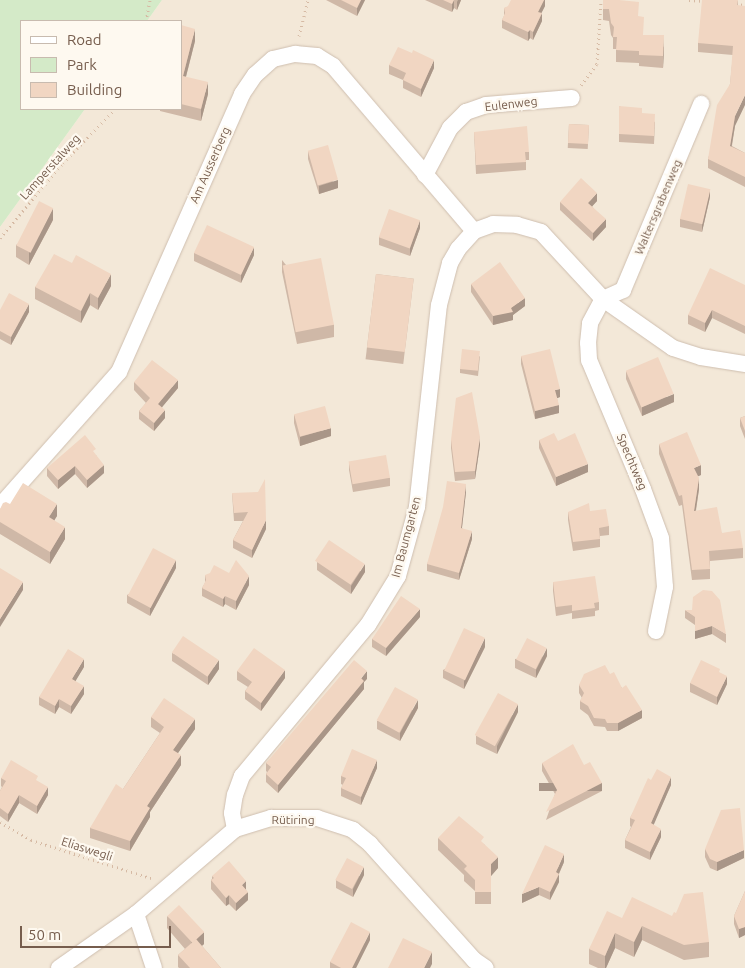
<!DOCTYPE html>
<meta charset="utf-8">
<style>
body{margin:0}
#map{position:relative;width:745px;height:968px;overflow:hidden;background:#fcf5e9;font-family:Ubuntu,sans-serif}
div>[style]{position:absolute}
[style*='--x']{left:calc(var(--x)*1px);top:calc(var(--y)*1px);width:calc(var(--w)*1px);rotate:calc(var(--a)*1deg)}
.residential>*{inset:0;background:#f3e8d8}
.green>*{inset:0;background:#d4eac8}
.path>*{height:3px;margin-top:-1.5px;transform-origin:0;background:repeating-linear-gradient(90deg,#d6baa4 0 1px,transparent 0 5px)}
.roads{filter:drop-shadow(0 0 1px #cebeaf) drop-shadow(0 0 1px #cebeaf)}
.minor>*{height:16px;margin:-8px;padding:0 8px;transform-origin:8px;border-radius:8px;background:#fff}
.wall>*{inset:0;background:#cfb8a7;transform-origin:0 0}
.shaded-wall>*{inset:0;background:#a99688;transform-origin:0 0}
.building>*{inset:0;background:#f1d6c2;transform-origin:0 0}
span{translate:-50% -50%;white-space:nowrap;text-align:center;line-height:1.15;-webkit-text-stroke:4.5px #fef9f0;paint-order:stroke}
.street-label{font-size:12px;color:#765d4d}
.legend{position:absolute;left:20px;top:20px;width:162px;height:90px;box-sizing:border-box;background:#fef9f0;border:1px solid #c8bbaf;margin:0;padding:6px 9px;list-style:none;font-size:15px;color:#765d4d}
.legend li{display:flex;align-items:center;gap:10px;height:25px}
.legend b{width:25px;border:1px solid #c8bbaf}
.scale{position:absolute;left:20px;top:926px;width:151px;height:22px;box-sizing:border-box;border:2px solid #765d4d;border-top:0;padding-left:6px;font-size:15px;line-height:18px;white-space:nowrap;color:#765d4d;-webkit-text-stroke:4px #fef9f0;paint-order:stroke}
</style>
<div id="map">
<div class="residential">
<div style="clip-path:polygon(162px 0,745px 0,745px 968px,0 968px,0 227px,85px 109px,181px 109px,181px 21px,147px 21px)"></div>
</div>
<div class="green">
<div style="clip-path:polygon(0 0,162px 0,147px 21px,21px 21px,21px 109px,85px 109px,0 227px)"></div>
</div>
<div class="path">
<div style="--x:689;--y:0;--w:16;--a:4"></div>
<div style="--x:736;--y:4;--w:9;--a:6"></div>
<div style="--x:146;--y:21;--w:21;--a:-79"></div>
<div style="--x:299;--y:36;--w:37;--a:-76"></div>
<div style="--x:581;--y:85;--w:26;--a:-53"></div>
<div style="--x:597;--y:64;--w:64;--a:-86.4"></div>
<div style="--x:0;--y:238;--w:98;--a:-50"></div>
<div style="--x:63;--y:163;--w:75;--a:-46.1"></div>
<div style="--x:0;--y:822;--w:36;--a:30"></div>
<div style="--x:31;--y:840;--w:126;--a:17.6"></div>
</div>
<div class="roads">
<div class="minor">
<div style="--x:425;--y:175;--w:53;--a:-62"></div>
<div style="--x:450;--y:128;--w:23;--a:-45"></div>
<div style="--x:466;--y:112;--w:21;--a:-19"></div>
<div style="--x:486;--y:105;--w:86;--a:-4.7"></div>
<div style="--x:474;--y:231;--w:20;--a:-20"></div>
<div style="--x:493;--y:224;--w:24;--a:2"></div>
<div style="--x:517;--y:225;--w:25;--a:16"></div>
<div style="--x:541;--y:232;--w:91;--a:47.2"></div>
<div style="--x:603;--y:299;--w:85;--a:35"></div>
<div style="--x:673;--y:348;--w:29;--a:18"></div>
<div style="--x:701;--y:357;--w:45;--a:9"></div>
<div style="--x:0;--y:506;--w:179;--a:-48.4"></div>
<div style="--x:119;--y:372;--w:304;--a:-66.1"></div>
<div style="--x:242;--y:94;--w:23;--a:-56"></div>
<div style="--x:255;--y:75;--w:24;--a:-42"></div>
<div style="--x:273;--y:59;--w:23;--a:-13"></div>
<div style="--x:295;--y:54;--w:22;--a:5"></div>
<div style="--x:317;--y:56;--w:19;--a:32"></div>
<div style="--x:333;--y:66;--w:217;--a:49.5"></div>
<div style="--x:656;--y:631;--w:45;--a:-78.4"></div>
<div style="--x:665;--y:587;--w:49;--a:-94.7"></div>
<div style="--x:661;--y:538;--w:52;--a:-110.2"></div>
<div style="--x:643;--y:489;--w:140;--a:-112.7"></div>
<div style="--x:589;--y:360;--w:17;--a:-93"></div>
<div style="--x:588;--y:343;--w:20;--a:-84"></div>
<div style="--x:590;--y:323;--w:27;--a:-62"></div>
<div style="--x:603;--y:299;--w:22;--a:-24"></div>
<div style="--x:623;--y:290;--w:202;--a:-67.2"></div>
<div style="--x:235;--y:829;--w:16;--a:-101"></div>
<div style="--x:232;--y:813;--w:18;--a:-81"></div>
<div style="--x:235;--y:795;--w:20;--a:-70"></div>
<div style="--x:242;--y:776;--w:197;--a:-50.2"></div>
<div style="--x:368;--y:625;--w:57;--a:-58.5"></div>
<div style="--x:398;--y:576;--w:72;--a:-74.6"></div>
<div style="--x:417;--y:507;--w:203;--a:-83.8"></div>
<div style="--x:439;--y:305;--w:43;--a:-75.3"></div>
<div style="--x:450;--y:263;--w:16;--a:-60"></div>
<div style="--x:458;--y:249;--w:24;--a:-48"></div>
<div style="--x:136;--y:914;--w:57;--a:71.6"></div>
<div style="--x:59;--y:968;--w:94;--a:-35"></div>
<div style="--x:136;--y:914;--w:130;--a:-40.6"></div>
<div style="--x:235;--y:829;--w:38;--a:-17"></div>
<div style="--x:271;--y:818;--w:46;--a:0"></div>
<div style="--x:317;--y:818;--w:38;--a:18"></div>
<div style="--x:353;--y:830;--w:22;--a:39"></div>
<div style="--x:370;--y:844;--w:156;--a:48.1"></div>
<div style="--x:474;--y:960;--w:14;--a:34"></div>
</div>
</div>
<div class="wall">
<div style="clip-path:polygon(326px 0,365px 0,357px 16px)"></div>
<div style="clip-path:polygon(425px 0,461px 0,457px 10px,454px 8px,452px 12px)"></div>
<div style="clip-path:polygon(545px 0,545px 6px,541px 13px,542px 21px,533px 40px,530px 38px,528px 41px,502px 28px,502px 20px,504px 16px,504px 8px)"></div>
<div style="clip-path:polygon(603px 0,638px 16px,643px 35px,664px 47px,663px 68px,639px 66px,639px 63px,616px 62px,616px 49px,613px 49px,613px 38px,611px 35px,609px 21px,603px 20px)"></div>
<div style="clip-path:polygon(738px 0,735px 126px,732px 146px,745px 153px,745px 187px,708px 168px,708px 159px,730px 84px,733px 55px,698px 52px,698px 43px)"></div>
<div style="clip-path:polygon(181px 25px,195px 41px,186px 77px,208px 94px,201px 121px,160px 111px,160px 109px,181px 109px)"></div>
<div style="clip-path:polygon(389px 65px,434px 68px,421px 97px,403px 88px,403px 80px,389px 74px)"></div>
<div style="clip-path:polygon(619px 106px,655px 122px,654px 144px,619px 142px)"></div>
<div style="left:569px;top:124px;width:20px;height:24px;rotate:3deg"></div>
<div style="clip-path:polygon(474px 132px,529px 152px,529px 160px,526px 160px,526px 170px,476px 174px)"></div>
<div style="clip-path:polygon(308px 151px,338px 188px,319px 194px,308px 159px)"></div>
<div style="clip-path:polygon(710px 197px,702px 232px,680px 227px,680px 219px)"></div>
<div style="clip-path:polygon(597px 201px,592px 206px,606px 227px,593px 241px,560px 210px,560px 202px)"></div>
<div style="clip-path:polygon(53px 220px,29px 265px,16px 257px,16px 245px)"></div>
<div style="clip-path:polygon(420px 228px,410px 256px,379px 245px,379px 237px)"></div>
<div style="clip-path:polygon(194px 253px,254px 255px,241px 283px,194px 261px)"></div>
<div style="clip-path:polygon(282px 260px,334px 325px,334px 337px,297px 344px,282px 272px)"></div>
<div style="clip-path:polygon(72px 263px,111px 286px,98px 310px,90px 305px,81px 323px,35px 299px,35px 287px)"></div>
<div style="left:376px;top:274px;width:38px;height:86px;rotate:7deg"></div>
<div style="clip-path:polygon(471px 284px,525px 306px,513px 315px,513px 320px,493px 325px,471px 292px)"></div>
<div style="clip-path:polygon(745px 285px,745px 334px,712px 318px,705px 332px,688px 324px,688px 315px)"></div>
<div style="clip-path:polygon(0 310px,29px 312px,11px 345px,0 339px)"></div>
<div style="clip-path:polygon(480px 356px,478px 376px,460px 373px,460px 369px)"></div>
<div style="clip-path:polygon(521px 356px,560px 397px,557px 398px,559px 413px,535px 419px,521px 364px)"></div>
<div style="clip-path:polygon(626px 371px,674px 402px,642px 416px,626px 379px)"></div>
<div style="clip-path:polygon(134px 382px,178px 388px,162px 407px,165px 418px,154px 431px,139px 419px,139px 411px,146px 403px,134px 390px)"></div>
<div style="clip-path:polygon(294px 415px,331px 436px,300px 446px,294px 423px)"></div>
<div style="clip-path:polygon(745px 416px,745px 439px,740px 426px,740px 418px)"></div>
<div style="clip-path:polygon(451px 440px,480px 445px,475px 479px,455px 481px,451px 448px)"></div>
<div style="clip-path:polygon(539px 440px,558px 441px,588px 472px,556px 486px,539px 448px)"></div>
<div style="clip-path:polygon(659px 444px,701px 475px,698px 476px,699px 489px,696px 511px,722px 533px,743px 548px,743px 558px,710px 561px,710px 579px,692px 580px,682px 505px,679px 506px,659px 454px)"></div>
<div style="clip-path:polygon(96px 455px,104px 473px,87px 488px,75px 474px,58px 489px,47px 476px,47px 468px)"></div>
<div style="clip-path:polygon(349px 462px,390px 478px,390px 486px,353px 492px,349px 470px)"></div>
<div style="clip-path:polygon(466px 492px,462px 528px,472px 539px,459px 580px,427px 571px,427px 564px)"></div>
<div style="clip-path:polygon(232px 493px,266px 529px,252px 558px,233px 548px,233px 540px,243px 521px,234px 521px)"></div>
<div style="clip-path:polygon(10px 504px,57px 516px,54px 520px,65px 539px,50px 564px,0 534px,0 509px)"></div>
<div style="clip-path:polygon(590px 511px,609px 526px,609px 535px,600px 536px,600px 547px,573px 551px,568px 520px,568px 512px)"></div>
<div style="clip-path:polygon(317px 562px,365px 572px,351px 594px,317px 570px)"></div>
<div style="clip-path:polygon(176px 568px,150px 616px,127px 603px,127px 595px)"></div>
<div style="clip-path:polygon(205px 575px,249px 585px,236px 610px,225px 604px,223px 607px,202px 596px,202px 588px,205px 583px)"></div>
<div style="clip-path:polygon(553px 582px,599px 602px,599px 610px,595px 611px,595px 616px,572px 619px,572px 613px,556px 616px,553px 591px)"></div>
<div style="clip-path:polygon(685px 610px,726px 634px,726px 643px,712px 634px,695px 639px,695px 625px,685px 618px)"></div>
<div style="clip-path:polygon(420px 617px,386px 656px,372px 647px,372px 639px)"></div>
<div style="clip-path:polygon(485px 647px,464px 689px,443px 678px,443px 670px)"></div>
<div style="clip-path:polygon(172px 653px,219px 669px,208px 685px,172px 661px)"></div>
<div style="clip-path:polygon(547px 656px,536px 678px,515px 668px,515px 659px)"></div>
<div style="clip-path:polygon(84px 667px,75px 681px,84px 694px,71px 714px,59px 707px,55px 714px,39px 705px,39px 697px)"></div>
<div style="clip-path:polygon(237px 671px,285px 678px,261px 711px,245px 699px,245px 691px,248px 687px,237px 680px)"></div>
<div style="clip-path:polygon(610px 674px,622px 688px,642px 718px,618px 731px,607px 731px,605px 727px,594px 726px,588px 715px,580px 709px,580px 701px,582px 698px,579px 693px,579px 685px)"></div>
<div style="clip-path:polygon(367px 679px,364px 682px,364px 689px,278px 793px,266px 782px,266px 774px,267px 772px,266px 771px,266px 763px)"></div>
<div style="clip-path:polygon(690px 683px,727px 684px,717px 705px,690px 692px)"></div>
<div style="clip-path:polygon(418px 708px,400px 741px,377px 729px,377px 721px)"></div>
<div style="clip-path:polygon(518px 712px,497px 754px,476px 744px,476px 736px)"></div>
<div style="clip-path:polygon(151px 717px,195px 729px,178px 753px,181px 765px,150px 812px,150px 817px,130px 851px,90px 838px,90px 828px,123px 789px,160px 733px,151px 727px)"></div>
<div style="clip-path:polygon(542px 763px,584px 765px,602px 791px,546px 820px,555px 794px,542px 771px)"></div>
<div style="clip-path:polygon(377px 768px,361px 805px,341px 796px,341px 788px,343px 785px,341px 784px,341px 776px)"></div>
<div style="clip-path:polygon(1px 778px,38px 782px,48px 795px,37px 814px,19px 803px,8px 822px,0 816px,0 791px,2px 787px,1px 786px)"></div>
<div style="clip-path:polygon(651px 780px,671px 785px,653px 825px,661px 837px,650px 860px,625px 848px,625px 840px,631px 827px,630px 826px,630px 818px)"></div>
<div style="clip-path:polygon(438px 838px,484px 844px,498px 868px,491px 876px,491px 904px,475px 904px,475px 891px,464px 881px,464px 875px,438px 850px)"></div>
<div style="clip-path:polygon(705px 849px,744px 858px,717px 871px,710px 868px,705px 857px)"></div>
<div style="clip-path:polygon(564px 862px,559px 874px,559px 882px,550px 900px,539px 895px,522px 903px)"></div>
<div style="clip-path:polygon(364px 875px,353px 897px,336px 888px,336px 880px)"></div>
<div style="clip-path:polygon(212px 876px,246px 889px,248px 900px,236px 911px,229px 904px,226px 906px,211px 889px,211px 880px,212px 879px)"></div>
<div style="clip-path:polygon(745px 891px,745px 935px,739px 938px,734px 924px,734px 916px)"></div>
<div style="clip-path:polygon(167px 916px,204px 944px,202px 946px,221px 968px,179px 968px,178px 967px,178px 955px,185px 949px,167px 928px)"></div>
<div style="clip-path:polygon(622px 918px,709px 942px,709px 957px,684px 960px,642px 940px,634px 957px,615px 948px,606px 968px,598px 968px,589px 964px,589px 949px)"></div>
<div style="clip-path:polygon(370px 940px,356px 968px,330px 968px,330px 962px)"></div>
</div>
<div class="shaded-wall">
<div style="clip-path:polygon(361px 0,365px 0,357px 16px,357px 8px)"></div>
<div style="clip-path:polygon(454px 0,454px 8px,452px 12px,452px 4px)"></div>
<div style="clip-path:polygon(458px 0,461px 0,457px 10px,457px 2px)"></div>
<div style="clip-path:polygon(544px 0,545px 0,545px 6px,538px 20px,538px 12px)"></div>
<div style="clip-path:polygon(542px 13px,542px 21px,533px 40px,533px 32px)"></div>
<div style="clip-path:polygon(195px 29px,195px 41px,183px 88px,183px 76px)"></div>
<div style="clip-path:polygon(530px 30px,530px 38px,528px 41px,528px 32px)"></div>
<div style="clip-path:polygon(664px 35px,664px 47px,663px 68px,663px 56px)"></div>
<div style="clip-path:polygon(434px 60px,434px 68px,421px 97px,421px 89px)"></div>
<div style="clip-path:polygon(208px 82px,208px 94px,201px 121px,201px 109px)"></div>
<div style="clip-path:polygon(745px 95px,745px 105px,735px 126px,730px 155px,730px 146px,735px 116px)"></div>
<div style="clip-path:polygon(338px 180px,338px 188px,319px 194px,319px 186px)"></div>
<div style="clip-path:polygon(710px 189px,710px 197px,702px 232px,702px 224px)"></div>
<div style="clip-path:polygon(597px 193px,597px 201px,588px 211px,588px 203px)"></div>
<div style="clip-path:polygon(53px 208px,53px 220px,29px 265px,29px 253px)"></div>
<div style="clip-path:polygon(606px 219px,606px 227px,593px 241px,593px 233px)"></div>
<div style="clip-path:polygon(420px 220px,420px 228px,410px 256px,410px 248px)"></div>
<div style="clip-path:polygon(254px 247px,254px 255px,241px 283px,241px 274px)"></div>
<div style="clip-path:polygon(111px 274px,111px 286px,98px 310px,98px 298px)"></div>
<div style="clip-path:polygon(90px 293px,90px 305px,81px 323px,81px 311px)"></div>
<div style="clip-path:polygon(525px 298px,525px 306px,513px 315px,513px 320px,493px 325px,493px 316px,511px 308px)"></div>
<div style="clip-path:polygon(29px 304px,29px 312px,11px 345px,11px 337px)"></div>
<div style="clip-path:polygon(712px 310px,712px 318px,705px 332px,705px 323px)"></div>
<div style="clip-path:polygon(178px 380px,178px 388px,158px 412px,158px 404px)"></div>
<div style="clip-path:polygon(560px 389px,560px 397px,555px 399px,555px 390px)"></div>
<div style="clip-path:polygon(674px 394px,674px 402px,642px 416px,642px 407px)"></div>
<div style="clip-path:polygon(559px 405px,559px 413px,535px 419px,535px 411px)"></div>
<div style="clip-path:polygon(165px 410px,165px 418px,154px 431px,154px 423px)"></div>
<div style="clip-path:polygon(331px 428px,331px 436px,300px 446px,300px 437px)"></div>
<div style="clip-path:polygon(480px 437px,480px 445px,475px 479px,475px 471px)"></div>
<div style="clip-path:polygon(588px 464px,588px 472px,556px 486px,556px 477px)"></div>
<div style="clip-path:polygon(104px 465px,104px 473px,87px 488px,87px 480px)"></div>
<div style="clip-path:polygon(701px 465px,701px 475px,694px 478px,694px 468px)"></div>
<div style="clip-path:polygon(75px 466px,75px 474px,58px 489px,58px 480px)"></div>
<div style="clip-path:polygon(699px 478px,699px 489px,694px 521px,694px 511px)"></div>
<div style="clip-path:polygon(466px 484px,466px 492px,461px 536px,461px 528px)"></div>
<div style="clip-path:polygon(57px 504px,57px 516px,49px 529px,49px 517px)"></div>
<div style="clip-path:polygon(266px 520px,266px 529px,252px 558px,252px 550px)"></div>
<div style="clip-path:polygon(65px 527px,65px 539px,50px 564px,50px 552px)"></div>
<div style="clip-path:polygon(472px 531px,472px 539px,459px 580px,459px 573px)"></div>
<div style="clip-path:polygon(176px 560px,176px 568px,150px 616px,150px 608px)"></div>
<div style="clip-path:polygon(365px 564px,365px 572px,351px 594px,351px 586px)"></div>
<div style="clip-path:polygon(249px 576px,249px 585px,236px 610px,236px 601px)"></div>
<div style="clip-path:polygon(23px 582px,23px 590px,0 627px,0 619px)"></div>
<div style="clip-path:polygon(225px 596px,225px 604px,223px 607px,223px 599px)"></div>
<div style="clip-path:polygon(420px 609px,420px 617px,386px 656px,386px 648px)"></div>
<div style="clip-path:polygon(712px 626px,712px 634px,695px 639px,695px 631px)"></div>
<div style="clip-path:polygon(485px 638px,485px 647px,464px 689px,464px 681px)"></div>
<div style="clip-path:polygon(547px 648px,547px 656px,536px 678px,536px 670px)"></div>
<div style="clip-path:polygon(84px 659px,84px 667px,72px 687px,72px 679px)"></div>
<div style="clip-path:polygon(219px 660px,219px 669px,208px 685px,208px 676px)"></div>
<div style="clip-path:polygon(285px 670px,285px 678px,261px 711px,261px 703px)"></div>
<div style="clip-path:polygon(367px 671px,367px 679px,364px 682px,364px 689px,278px 793px,278px 785px)"></div>
<div style="clip-path:polygon(727px 676px,727px 684px,717px 705px,717px 697px)"></div>
<div style="clip-path:polygon(84px 686px,84px 694px,71px 714px,71px 706px)"></div>
<div style="clip-path:polygon(59px 699px,59px 707px,55px 714px,55px 706px)"></div>
<div style="clip-path:polygon(418px 700px,418px 708px,400px 741px,400px 733px)"></div>
<div style="clip-path:polygon(518px 704px,518px 712px,497px 754px,497px 746px)"></div>
<div style="clip-path:polygon(642px 710px,642px 718px,618px 731px,618px 723px)"></div>
<div style="clip-path:polygon(195px 719px,195px 729px,173px 760px,173px 750px)"></div>
<div style="clip-path:polygon(181px 755px,181px 765px,150px 812px,150px 817px,130px 851px,130px 841px,147px 806px)"></div>
<div style="clip-path:polygon(377px 760px,377px 768px,361px 805px,361px 797px)"></div>
<div style="clip-path:polygon(671px 777px,671px 785px,651px 831px,651px 823px)"></div>
<div style="left:602px;top:783px;width:8px;height:63px;rotate:90deg"></div>
<div style="clip-path:polygon(48px 787px,48px 795px,37px 814px,37px 806px)"></div>
<div style="clip-path:polygon(19px 795px,19px 803px,8px 822px,8px 814px)"></div>
<div style="clip-path:polygon(661px 829px,661px 837px,650px 860px,650px 852px)"></div>
<div style="clip-path:polygon(744px 850px,744px 858px,717px 871px,717px 862px)"></div>
<div style="clip-path:polygon(564px 854px,564px 862px,556px 880px,556px 872px)"></div>
<div style="clip-path:polygon(498px 857px,498px 868px,491px 876px,491px 864px)"></div>
<div style="clip-path:polygon(364px 867px,364px 875px,353px 897px,353px 889px)"></div>
<div style="clip-path:polygon(559px 874px,559px 882px,550px 900px,550px 892px)"></div>
<div style="clip-path:polygon(246px 881px,246px 889px,242px 893px,242px 885px)"></div>
<div style="clip-path:polygon(539px 887px,539px 895px,522px 903px,522px 894px)"></div>
<div style="clip-path:polygon(248px 892px,248px 900px,236px 911px,236px 903px)"></div>
<div style="clip-path:polygon(229px 895px,229px 904px,226px 906px,226px 898px)"></div>
<div style="clip-path:polygon(642px 926px,642px 940px,634px 957px,634px 942px)"></div>
<div style="clip-path:polygon(745px 927px,745px 935px,739px 938px,739px 929px)"></div>
<div style="clip-path:polygon(204px 932px,204px 944px,191px 955px,191px 943px)"></div>
<div style="clip-path:polygon(370px 932px,370px 940px,356px 968px,352px 968px)"></div>
<div style="clip-path:polygon(615px 933px,615px 948px,606px 968px,605px 968px,605px 956px)"></div>
<div style="clip-path:polygon(432px 952px,432px 964px,430px 968px,424px 968px)"></div>
</div>
<div class="building">
<div style="clip-path:polygon(341px 0,361px 0,357px 8px)"></div>
<div style="clip-path:polygon(443px 0,454px 0,452px 4px)"></div>
<div style="clip-path:polygon(511px 0,544px 0,538px 12px,542px 13px,533px 32px,530px 30px,528px 32px,502px 20px,505px 13px,504px 8px,508px 6px)"></div>
<div style="clip-path:polygon(603px 0,619px 0,639px 2px,638px 16px,644px 17px,643px 35px,664px 35px,663px 56px,639px 55px,639px 51px,616px 50px,617px 37px,613px 37px,614px 27px,611px 23px,609px 9px,603px 9px)"></div>
<div style="clip-path:polygon(702px 0,738px 0,737px 5px,745px 6px,745px 95px,735px 116px,730px 146px,745px 153px,745px 177px,708px 159px,717px 105px,730px 84px,733px 46px,698px 43px)"></div>
<div style="clip-path:polygon(181px 25px,195px 29px,183px 76px,208px 82px,201px 109px,181px 104px)"></div>
<div style="clip-path:polygon(398px 47px,412px 53px,413px 50px,434px 60px,421px 89px,403px 80px,406px 73px,389px 65px)"></div>
<div style="clip-path:polygon(619px 106px,642px 108px,642px 113px,655px 114px,654px 136px,619px 134px)"></div>
<div style="left:569px;top:124px;width:20px;height:19px;rotate:3deg"></div>
<div style="clip-path:polygon(527px 126px,529px 152px,525px 152px,526px 162px,476px 165px,474px 132px)"></div>
<div style="left:328px;top:145px;width:36px;height:21px;rotate:74deg"></div>
<div style="clip-path:polygon(581px 178px,597px 193px,588px 203px,606px 219px,593px 233px,560px 202px)"></div>
<div style="left:688px;top:184px;width:23px;height:36px;rotate:13deg"></div>
<div style="left:39px;top:201px;width:16px;height:50px;rotate:27deg"></div>
<div style="left:389px;top:209px;width:33px;height:30px;rotate:20deg"></div>
<div style="left:207px;top:225px;width:52px;height:31px;rotate:25deg"></div>
<div style="clip-path:polygon(54px 254px,72px 263px,76px 255px,111px 274px,98px 298px,90px 293px,81px 311px,35px 287px)"></div>
<div style="left:321px;top:258px;width:68px;height:39px;rotate:79deg"></div>
<div style="clip-path:polygon(500px 262px,525px 298px,511px 308px,513px 312px,493px 316px,471px 284px)"></div>
<div style="clip-path:polygon(710px 268px,745px 285px,745px 326px,712px 310px,705px 323px,688px 315px)"></div>
<div style="left:376px;top:274px;width:38px;height:74px;rotate:7deg"></div>
<div style="clip-path:polygon(9px 293px,29px 304px,11px 337px,0 331px,0 310px)"></div>
<div style="left:462px;top:349px;width:18px;height:20px;rotate:6deg"></div>
<div style="clip-path:polygon(550px 349px,560px 389px,555px 390px,559px 405px,535px 411px,521px 356px)"></div>
<div style="left:658px;top:357px;width:40px;height:35px;rotate:67deg"></div>
<div style="clip-path:polygon(152px 360px,178px 380px,158px 404px,165px 410px,154px 423px,139px 411px,150px 398px,134px 382px)"></div>
<div style="clip-path:polygon(472px 392px,480px 437px,475px 471px,455px 472px,451px 440px,456px 398px)"></div>
<div style="left:325px;top:406px;width:23px;height:32px;rotate:75deg"></div>
<div style="clip-path:polygon(745px 416px,745px 431px,740px 418px)"></div>
<div style="clip-path:polygon(687px 432px,701px 465px,694px 468px,699px 478px,694px 511px,717px 507px,722px 533px,740px 530px,743px 548px,709px 551px,710px 569px,692px 570px,682px 495px,679px 496px,659px 444px)"></div>
<div style="clip-path:polygon(554px 433px,558px 441px,575px 433px,588px 464px,556px 477px,539px 440px)"></div>
<div style="clip-path:polygon(85px 435px,96px 449px,93px 451px,104px 465px,87px 480px,75px 466px,58px 480px,47px 468px)"></div>
<div style="left:386px;top:455px;width:23px;height:38px;rotate:80deg"></div>
<div style="clip-path:polygon(265px 479px,266px 520px,252px 550px,233px 540px,248px 512px,234px 513px,232px 493px,258px 492px)"></div>
<div style="clip-path:polygon(447px 481px,466px 484px,461px 528px,472px 531px,459px 573px,427px 564px,443px 507px)"></div>
<div style="clip-path:polygon(23px 483px,57px 504px,49px 517px,65px 527px,50px 552px,0 522px,0 509px,3px 503px,6px 502px,10px 504px)"></div>
<div style="clip-path:polygon(589px 503px,590px 511px,606px 509px,609px 526px,599px 528px,600px 539px,573px 542px,568px 512px)"></div>
<div style="left:329px;top:540px;width:43px;height:25px;rotate:34deg"></div>
<div style="left:153px;top:548px;width:26px;height:54px;rotate:28deg"></div>
<div style="clip-path:polygon(236px 560px,249px 576px,236px 601px,225px 596px,223px 599px,202px 588px,206px 580px,205px 575px,210px 573px,214px 565px,229px 573px)"></div>
<div style="clip-path:polygon(0 568px,23px 582px,0 619px)"></div>
<div style="clip-path:polygon(595px 576px,599px 602px,594px 603px,595px 608px,572px 611px,572px 605px,556px 607px,553px 582px)"></div>
<div style="clip-path:polygon(703px 590px,712px 591px,720px 600px,726px 634px,712px 626px,695px 631px,695px 617px,685px 610px,692px 610px,693px 597px)"></div>
<div style="clip-path:polygon(401px 596px,420px 609px,386px 648px,372px 639px)"></div>
<div style="left:464px;top:628px;width:23px;height:47px;rotate:25deg"></div>
<div style="left:183px;top:636px;width:43px;height:20px;rotate:34deg"></div>
<div style="left:527px;top:638px;width:22px;height:24px;rotate:27deg"></div>
<div style="clip-path:polygon(254px 648px,285px 670px,261px 703px,245px 691px,252px 682px,237px 671px)"></div>
<div style="clip-path:polygon(68px 649px,84px 659px,72px 679px,84px 686px,71px 706px,59px 699px,55px 706px,39px 697px)"></div>
<div style="clip-path:polygon(354px 660px,367px 671px,361px 678px,364px 681px,278px 785px,266px 774px,271px 767px,266px 763px)"></div>
<div style="clip-path:polygon(701px 660px,720px 669px,719px 672px,727px 676px,717px 697px,690px 683px)"></div>
<div style="clip-path:polygon(605px 665px,610px 674px,614px 672px,622px 688px,626px 685px,642px 710px,618px 723px,607px 723px,605px 719px,594px 718px,588px 706px,580px 701px,584px 693px,579px 685px,584px 674px)"></div>
<div style="left:395px;top:687px;width:26px;height:38px;rotate:29deg"></div>
<div style="left:498px;top:693px;width:23px;height:48px;rotate:29deg"></div>
<div style="clip-path:polygon(164px 698px,195px 719px,173px 750px,181px 755px,147px 806px,150px 808px,130px 841px,90px 828px,116px 784px,123px 789px,164px 727px,151px 717px)"></div>
<div style="clip-path:polygon(573px 744px,584px 765px,590px 762px,602px 783px,546px 812px,557px 790px,542px 763px)"></div>
<div style="clip-path:polygon(352px 749px,377px 760px,361px 797px,341px 788px,346px 778px,341px 776px)"></div>
<div style="clip-path:polygon(11px 760px,38px 776px,36px 780px,48px 787px,37px 806px,19px 795px,8px 814px,0 808px,0 791px,6px 781px,1px 778px)"></div>
<div style="clip-path:polygon(657px 769px,671px 777px,651px 823px,661px 829px,650px 852px,625px 840px,635px 820px,630px 818px,648px 778px,651px 780px)"></div>
<div style="clip-path:polygon(740px 808px,744px 850px,717px 862px,710px 859px,705px 849px,721px 810px)"></div>
<div style="clip-path:polygon(459px 816px,484px 837px,481px 841px,498px 857px,491px 864px,491px 892px,475px 892px,475px 880px,464px 869px,467px 866px,438px 838px)"></div>
<div style="clip-path:polygon(545px 845px,564px 854px,556px 872px,559px 874px,550px 892px,539px 887px,522px 894px)"></div>
<div style="left:347px;top:858px;width:19px;height:25px;rotate:28deg"></div>
<div style="clip-path:polygon(229px 861px,246px 881px,242px 885px,248px 892px,236px 903px,229px 895px,226px 898px,211px 880px,214px 878px,212px 876px)"></div>
<div style="clip-path:polygon(745px 891px,745px 927px,739px 929px,734px 916px)"></div>
<div style="clip-path:polygon(703px 892px,709px 942px,684px 945px,642px 926px,634px 942px,615px 933px,605px 956px,589px 949px,607px 911px,622px 918px,632px 897px,672px 916px,674px 912px,676px 913px,684px 894px)"></div>
<div style="left:179px;top:905px;width:37px;height:16px;rotate:47deg"></div>
<div style="clip-path:polygon(351px 922px,370px 932px,352px 968px,341px 968px,330px 962px)"></div>
<div style="clip-path:polygon(403px 938px,432px 952px,424px 968px,388px 968px)"></div>
<div style="clip-path:polygon(196px 939px,221px 968px,190px 968px,178px 955px)"></div>
</div>
<div class="street-label">
<span style="left:511px;top:104px;rotate:-7deg">Eulenweg</span>
<span style="left:210px;top:165px;rotate:-66deg">Am Ausserberg</span>
<span style="left:50px;top:167px;rotate:-48deg">Lamperstalweg</span>
<span style="left:658px;top:207px;rotate:-67deg">Waltersgrabenweg</span>
<span style="left:632px;top:462px;rotate:67deg">Spechtweg</span>
<span style="left:406px;top:537px;rotate:-75deg">Im Baumgarten</span>
<span style="left:293px;top:820px">Rütiring</span>
<span style="left:87px;top:849px;rotate:18deg">Eliaswegli</span>
</div>
<ul class="legend">
<li><b style="height:6px;background:#fff"></b>Road</li>
<li><b style="height:14px;background:#d4eac8"></b>Park</li>
<li><b style="height:14px;background:#f1d6c2"></b>Building</li>
</ul>
<div class="scale">50 m</div>
</div>
